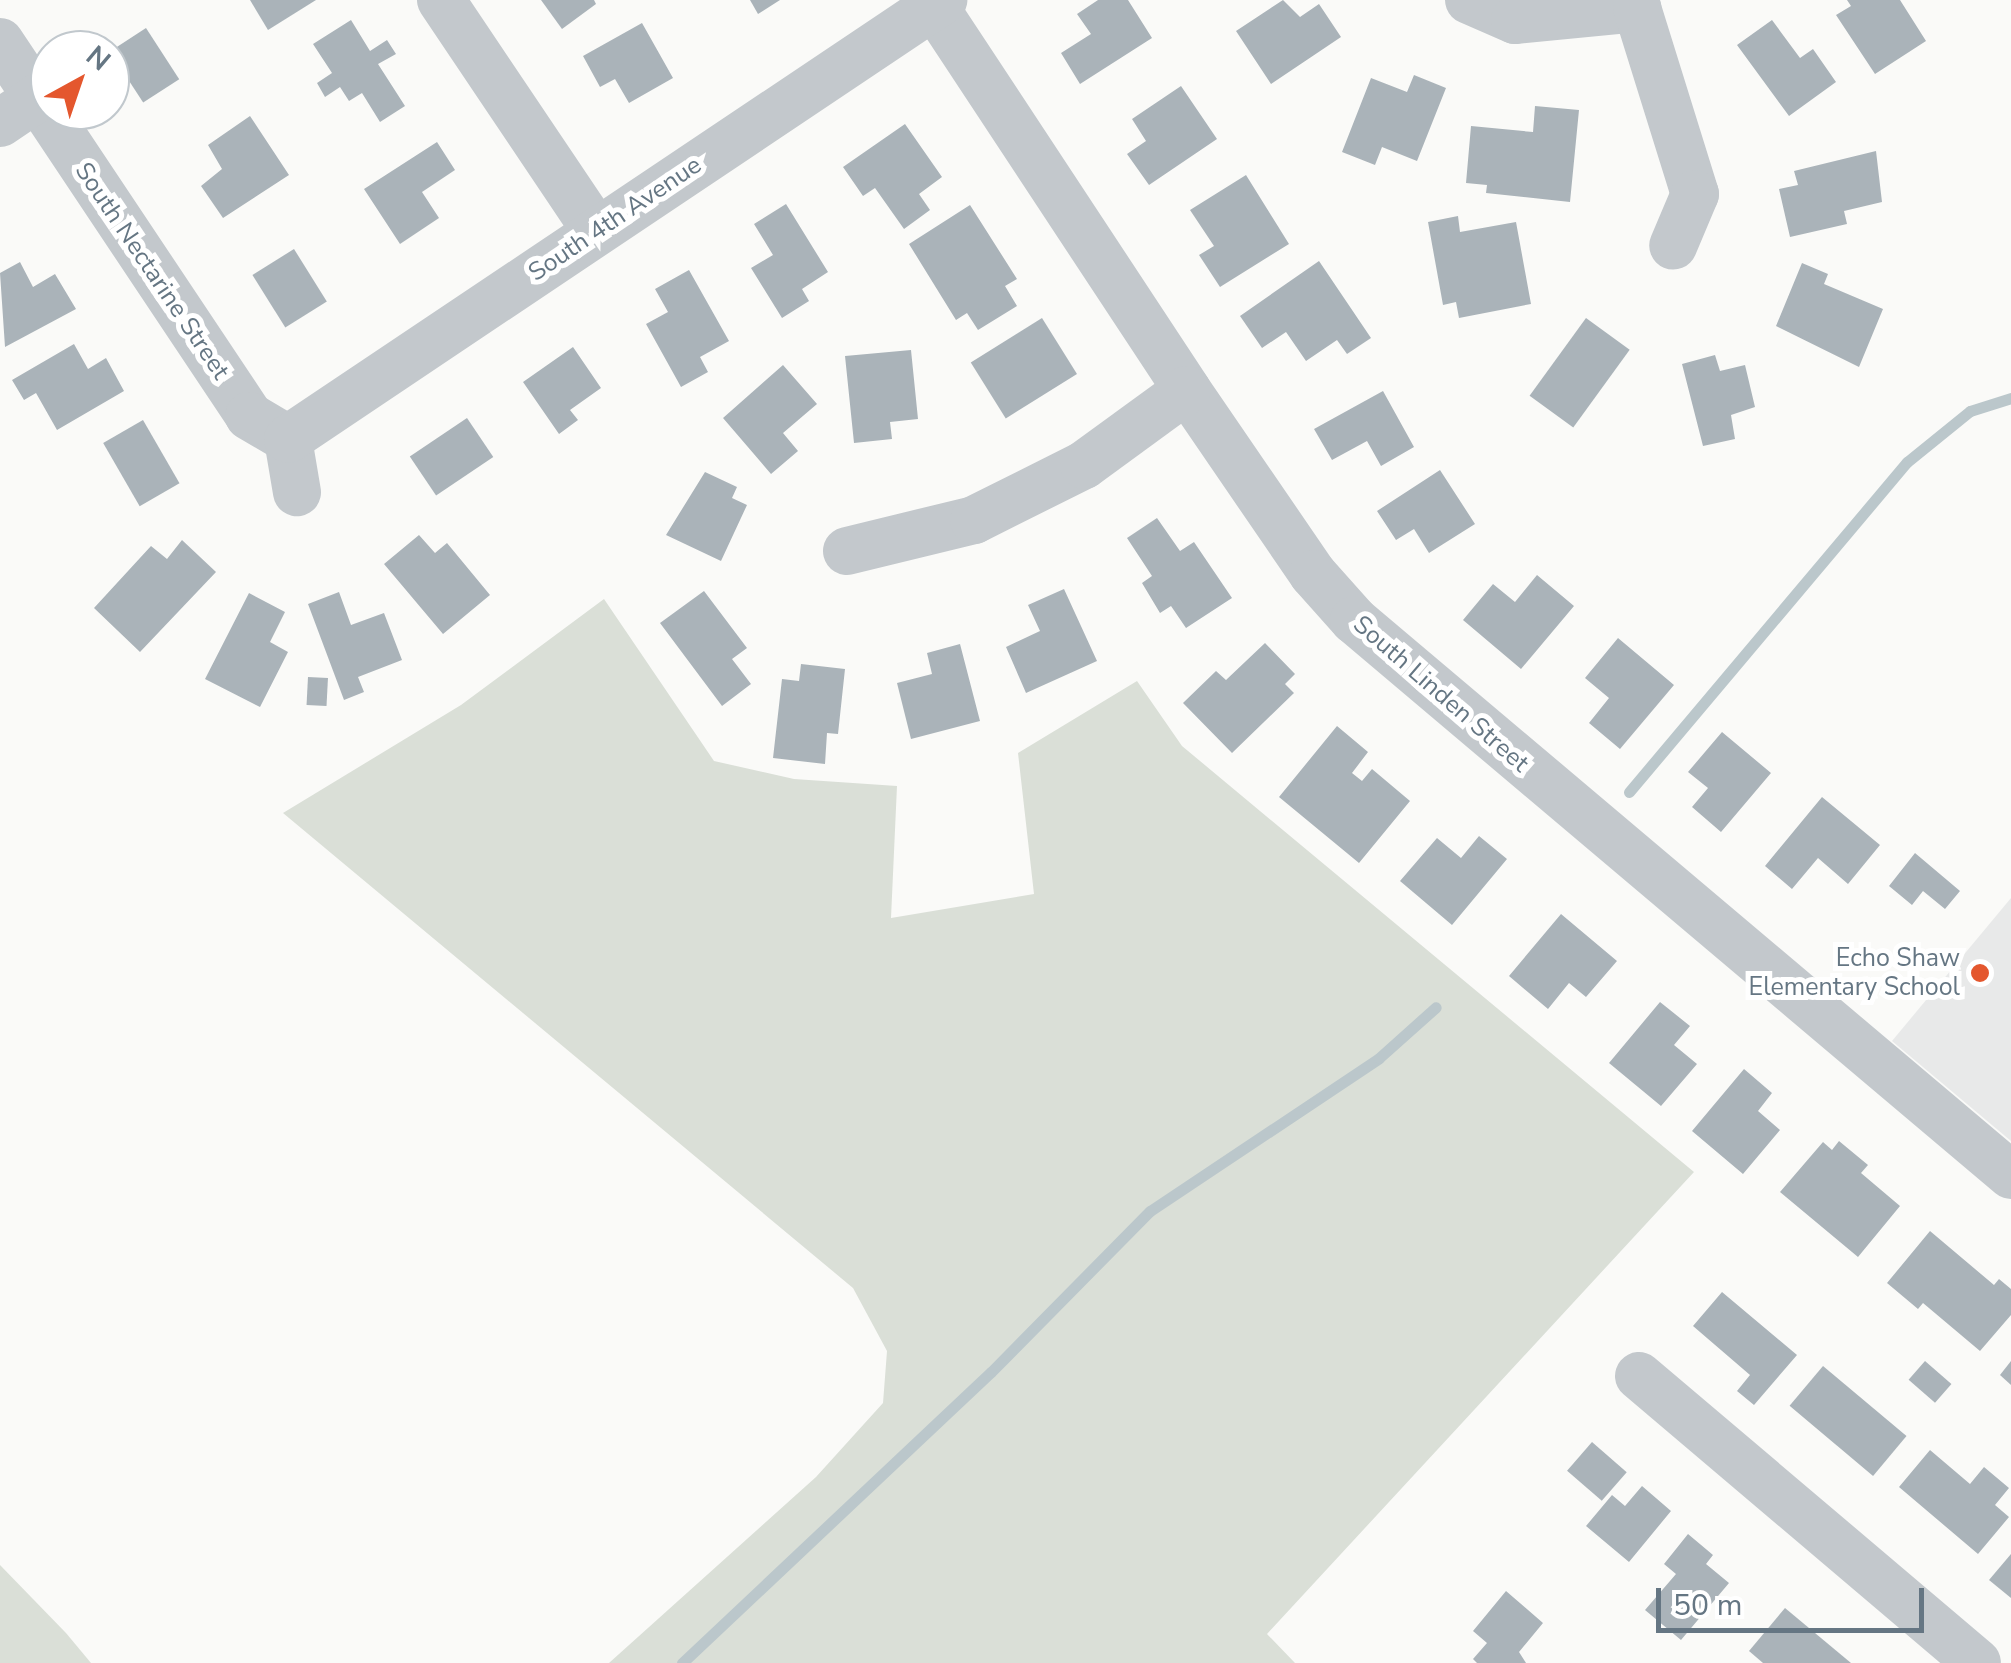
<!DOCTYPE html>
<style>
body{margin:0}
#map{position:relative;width:2011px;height:1663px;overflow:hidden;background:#fafaf8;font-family:"Nunito Sans",sans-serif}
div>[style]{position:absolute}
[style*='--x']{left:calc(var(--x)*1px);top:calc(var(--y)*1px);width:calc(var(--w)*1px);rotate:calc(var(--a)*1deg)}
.built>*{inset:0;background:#e8e9e9}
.green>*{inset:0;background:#dadfd7}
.stream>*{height:11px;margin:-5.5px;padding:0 5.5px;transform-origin:5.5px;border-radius:5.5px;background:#bbc7cb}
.building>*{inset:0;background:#aab3b9;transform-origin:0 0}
.minor>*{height:48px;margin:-24px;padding:0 24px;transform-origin:24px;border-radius:24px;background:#c3c8cc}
.dots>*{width:28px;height:28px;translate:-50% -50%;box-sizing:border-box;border:5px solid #fff;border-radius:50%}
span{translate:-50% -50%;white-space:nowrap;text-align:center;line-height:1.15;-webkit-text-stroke:10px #fff;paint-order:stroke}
.street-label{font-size:25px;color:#657683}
.poi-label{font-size:25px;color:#657683}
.right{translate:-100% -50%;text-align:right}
.north{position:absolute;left:30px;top:30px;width:100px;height:100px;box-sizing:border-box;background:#fff;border:2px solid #c1c8cd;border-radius:50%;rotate:40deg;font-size:28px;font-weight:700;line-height:40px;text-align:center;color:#657683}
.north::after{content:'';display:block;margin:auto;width:35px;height:45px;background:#e4572e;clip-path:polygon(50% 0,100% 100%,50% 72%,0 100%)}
.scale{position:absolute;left:1656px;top:1588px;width:268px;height:45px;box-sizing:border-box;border:5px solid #657683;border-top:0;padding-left:12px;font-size:30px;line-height:35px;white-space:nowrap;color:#657683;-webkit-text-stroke:8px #fff;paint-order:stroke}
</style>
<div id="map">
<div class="built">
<div style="clip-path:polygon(2011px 898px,2011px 1141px,1892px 1041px)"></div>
</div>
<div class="green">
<div style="clip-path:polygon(604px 599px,714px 761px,794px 779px,897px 786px,891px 918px,1034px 894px,1018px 753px,1137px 681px,1182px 746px,1694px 1172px,1267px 1634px,1295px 1663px,609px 1663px,816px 1477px,883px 1403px,887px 1351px,853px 1288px,283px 813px,461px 705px)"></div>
<div style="clip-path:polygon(0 1565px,66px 1633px,91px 1663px,0 1663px)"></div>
</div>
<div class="stream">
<div style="--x:1629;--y:792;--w:431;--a:-49.9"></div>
<div style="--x:1907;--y:462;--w:81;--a:-39"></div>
<div style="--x:1970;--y:411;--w:43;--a:-17.6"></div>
<div style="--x:682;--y:1663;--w:424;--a:-43.3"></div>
<div style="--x:991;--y:1372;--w:226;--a:-45.4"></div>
<div style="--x:1150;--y:1211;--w:275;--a:-33.7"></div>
<div style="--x:1379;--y:1058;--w:76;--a:-41.8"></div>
</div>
<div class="building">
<div style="clip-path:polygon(250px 0,316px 0,268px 30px)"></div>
<div style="clip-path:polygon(541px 0,594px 0,596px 4px,562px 29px)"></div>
<div style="clip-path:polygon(750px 0,780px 0,758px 14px)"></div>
<div style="clip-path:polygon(1098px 0,1128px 0,1152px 38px,1080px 84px,1061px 53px,1091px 34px,1077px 14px)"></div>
<div style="clip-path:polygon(1283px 0,1300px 17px,1319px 4px,1341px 37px,1271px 84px,1236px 31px)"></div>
<div style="clip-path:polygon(1847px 0,1900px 0,1926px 41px,1875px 74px,1836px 15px,1851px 6px)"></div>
<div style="clip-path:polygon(351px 20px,370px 51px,387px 40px,396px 54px,378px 64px,405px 106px,380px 122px,362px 93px,349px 101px,340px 87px,325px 97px,317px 83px,332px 73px,313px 44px)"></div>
<div style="clip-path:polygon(1772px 20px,1800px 58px,1813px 49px,1836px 82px,1789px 116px,1737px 45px)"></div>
<div style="clip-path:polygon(642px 23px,673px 78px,629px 103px,615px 79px,600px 87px,583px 56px)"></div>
<div style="left:146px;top:28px;width:61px;height:43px;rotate:57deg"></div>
<div style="clip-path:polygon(1414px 75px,1446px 88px,1417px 161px,1382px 147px,1375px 165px,1342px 152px,1371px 78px,1407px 92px)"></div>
<div style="clip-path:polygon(1181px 86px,1217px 139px,1149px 185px,1127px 154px,1146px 141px,1132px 119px)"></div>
<div style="clip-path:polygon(1535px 106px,1579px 110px,1570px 202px,1486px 193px,1487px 185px,1466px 183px,1471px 126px,1533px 132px)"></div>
<div style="clip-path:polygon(250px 116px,289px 175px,223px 218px,201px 186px,222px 169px,208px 145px)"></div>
<div style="clip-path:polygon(905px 124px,942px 177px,919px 194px,930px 210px,904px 229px,875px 188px,863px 196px,843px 167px)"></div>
<div style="clip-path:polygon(437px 142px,455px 170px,422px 192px,439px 218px,400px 244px,364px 189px)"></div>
<div style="clip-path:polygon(1876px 151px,1882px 202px,1844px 211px,1847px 224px,1790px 237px,1779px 189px,1798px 185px,1794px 171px)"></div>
<div style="clip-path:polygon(1246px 175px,1289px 244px,1220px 287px,1199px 255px,1214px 246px,1190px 210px)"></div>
<div style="clip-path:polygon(786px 204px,828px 272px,802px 289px,809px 301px,782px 318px,751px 268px,773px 255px,754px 224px)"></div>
<div style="clip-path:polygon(970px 205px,1017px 279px,1005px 286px,1017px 306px,978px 330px,967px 313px,956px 320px,909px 244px)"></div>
<div style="clip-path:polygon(1458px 216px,1460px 232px,1516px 222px,1531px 304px,1459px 318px,1456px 302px,1443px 305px,1428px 222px)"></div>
<div style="left:294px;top:249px;width:62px;height:49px;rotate:58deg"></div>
<div style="clip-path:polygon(1319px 261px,1371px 338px,1347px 354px,1337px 340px,1306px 361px,1286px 332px,1262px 348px,1240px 316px)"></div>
<div style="clip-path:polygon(20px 262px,33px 287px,55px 274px,76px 309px,5px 347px,0 273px)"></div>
<div style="clip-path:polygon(1802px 263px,1828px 274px,1824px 284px,1883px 309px,1859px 367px,1776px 326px)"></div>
<div style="clip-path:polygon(689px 270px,729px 341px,700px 357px,708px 372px,681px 387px,646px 324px,668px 312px,655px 289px)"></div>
<div style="left:1042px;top:318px;width:66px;height:84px;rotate:58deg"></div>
<div style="left:1586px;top:318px;width:54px;height:96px;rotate:36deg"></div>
<div style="clip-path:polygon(74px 344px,88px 369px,106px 358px,124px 391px,57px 430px,36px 393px,24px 400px,12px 380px)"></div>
<div style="clip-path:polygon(573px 347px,601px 388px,570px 410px,578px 420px,559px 434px,523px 382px)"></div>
<div style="clip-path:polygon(911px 350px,918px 419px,890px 422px,892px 439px,854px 443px,845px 356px)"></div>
<div style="clip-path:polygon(1715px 355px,1720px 371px,1745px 365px,1755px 407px,1731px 415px,1735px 439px,1703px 446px,1682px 364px)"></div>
<div style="clip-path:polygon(783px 365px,817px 404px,783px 433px,798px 451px,771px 474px,723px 418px)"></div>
<div style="clip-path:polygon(1383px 391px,1414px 447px,1381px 466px,1367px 441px,1332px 460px,1314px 429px)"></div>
<div style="left:467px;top:418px;width:47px;height:69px;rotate:56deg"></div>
<div style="left:143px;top:420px;width:73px;height:46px;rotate:60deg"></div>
<div style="clip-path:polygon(1440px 470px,1475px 524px,1429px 553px,1414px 529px,1396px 540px,1377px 511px)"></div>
<div style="clip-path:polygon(705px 472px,737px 487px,732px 498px,747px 505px,721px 561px,666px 535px)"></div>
<div style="clip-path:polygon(1157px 518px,1180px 551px,1194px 542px,1232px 598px,1186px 628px,1171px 606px,1160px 613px,1142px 583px,1152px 576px,1127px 538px)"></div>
<div style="clip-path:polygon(419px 535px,435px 553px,447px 543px,490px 595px,443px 634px,384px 564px)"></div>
<div style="clip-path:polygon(182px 540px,216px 572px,140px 652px,94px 608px,151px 546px,167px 559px)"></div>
<div style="clip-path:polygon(1537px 575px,1574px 606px,1521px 669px,1463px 620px,1493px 584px,1515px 602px)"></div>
<div style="clip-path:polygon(1064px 589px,1097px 661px,1026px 693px,1006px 647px,1040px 631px,1028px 605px)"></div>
<div style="clip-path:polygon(704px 591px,747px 648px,732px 659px,751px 684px,722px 706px,660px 623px)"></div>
<div style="clip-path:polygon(339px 592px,351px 625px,384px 613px,402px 660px,358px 677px,364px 692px,344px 700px,308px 604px)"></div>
<div style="clip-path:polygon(249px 593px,285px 612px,270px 642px,288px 652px,260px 707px,205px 679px)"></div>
<div style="clip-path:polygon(1618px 638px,1674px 685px,1620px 749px,1589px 723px,1609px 698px,1585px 678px)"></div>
<div style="clip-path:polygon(1265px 643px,1295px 674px,1285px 684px,1294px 693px,1232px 753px,1183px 703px,1216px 671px,1226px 680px)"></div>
<div style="clip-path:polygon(960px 644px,980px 721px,911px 739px,897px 683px,932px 674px,927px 653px)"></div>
<div style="clip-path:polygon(801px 664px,845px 669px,838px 734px,827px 733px,825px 764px,773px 758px,782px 679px,799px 681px)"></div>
<div style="left:308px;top:677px;width:20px;height:28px;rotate:3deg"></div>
<div style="clip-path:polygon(1337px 726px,1368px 752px,1352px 773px,1362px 781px,1372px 769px,1410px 801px,1359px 863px,1279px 797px)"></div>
<div style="clip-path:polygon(1722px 732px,1771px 773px,1721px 832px,1692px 807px,1708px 788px,1688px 772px)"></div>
<div style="clip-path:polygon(1822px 797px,1880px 845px,1848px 884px,1818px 858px,1792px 889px,1765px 866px)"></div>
<div style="clip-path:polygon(1479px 836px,1507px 859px,1452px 925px,1400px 881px,1437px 838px,1461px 858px)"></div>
<div style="clip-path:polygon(1915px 853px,1960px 891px,1945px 909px,1923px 891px,1912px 905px,1889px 886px)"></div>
<div style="clip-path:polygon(1561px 914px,1617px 961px,1586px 997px,1569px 983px,1548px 1009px,1509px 976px)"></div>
<div style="clip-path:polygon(1660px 1002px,1690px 1026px,1674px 1045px,1697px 1064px,1661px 1106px,1609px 1063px)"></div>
<div style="clip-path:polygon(1744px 1069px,1772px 1093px,1758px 1111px,1780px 1130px,1743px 1174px,1692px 1131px)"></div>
<div style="clip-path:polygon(1839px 1141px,1868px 1165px,1861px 1173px,1900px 1206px,1858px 1257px,1780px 1192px,1823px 1142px,1832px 1150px)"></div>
<div style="clip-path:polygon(1930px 1231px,1994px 1285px,1999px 1279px,2011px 1289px,2011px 1315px,1980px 1351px,1923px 1303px,1918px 1309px,1887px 1283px)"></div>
<div style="clip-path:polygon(1722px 1292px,1797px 1355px,1754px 1405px,1737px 1391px,1750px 1375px,1693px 1326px)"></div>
<div style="left:1925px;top:1361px;width:35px;height:25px;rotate:41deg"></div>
<div style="clip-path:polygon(2011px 1361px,2011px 1385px,2000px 1375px)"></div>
<div style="left:1823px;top:1366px;width:109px;height:52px;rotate:40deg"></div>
<div style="left:1592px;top:1442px;width:46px;height:38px;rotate:41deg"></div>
<div style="clip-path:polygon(1930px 1450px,1970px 1484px,1984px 1467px,2009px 1488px,1995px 1505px,2009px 1517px,1978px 1554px,1899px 1487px)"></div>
<div style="clip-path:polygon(1642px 1486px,1671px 1511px,1629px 1562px,1586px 1526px,1612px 1495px,1625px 1506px)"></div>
<div style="clip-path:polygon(1688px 1534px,1713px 1555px,1706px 1564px,1729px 1583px,1681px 1640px,1645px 1610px,1676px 1574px,1664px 1564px)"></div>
<div style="clip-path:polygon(2011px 1554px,2011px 1598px,1989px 1580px)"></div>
<div style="clip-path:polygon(1506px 1591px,1543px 1623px,1519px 1652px,1526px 1663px,1477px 1663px,1473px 1659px,1487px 1643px,1473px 1631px)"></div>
<div style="clip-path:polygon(1785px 1608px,1851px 1663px,1763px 1663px,1749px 1651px)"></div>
</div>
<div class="minor">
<div style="--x:441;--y:0;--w:278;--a:56.1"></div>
<div style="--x:930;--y:0;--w:467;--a:56.6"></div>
<div style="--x:1187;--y:390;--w:223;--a:55.6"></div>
<div style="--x:1313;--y:574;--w:62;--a:48.3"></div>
<div style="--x:1354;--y:620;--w:860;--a:40.19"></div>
<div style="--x:1469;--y:0;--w:50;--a:23.5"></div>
<div style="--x:1515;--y:20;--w:123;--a:-5.6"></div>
<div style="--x:1637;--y:8;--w:195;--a:72.7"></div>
<div style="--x:1695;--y:194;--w:56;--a:112.9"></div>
<div style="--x:0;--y:42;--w:449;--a:56.3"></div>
<div style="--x:249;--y:416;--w:45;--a:30.5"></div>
<div style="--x:288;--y:439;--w:54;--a:80.4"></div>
<div style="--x:0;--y:123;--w:45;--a:-34"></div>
<div style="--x:288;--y:439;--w:789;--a:-33.83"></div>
<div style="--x:847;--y:551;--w:131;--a:-13.7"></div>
<div style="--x:974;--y:520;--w:123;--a:-26.6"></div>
<div style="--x:1084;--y:465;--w:127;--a:-36.1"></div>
<div style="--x:1639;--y:1376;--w:443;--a:40.3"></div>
</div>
<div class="dots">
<div style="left:1980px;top:973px;background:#e4572e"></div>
</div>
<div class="street-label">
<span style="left:615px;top:219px;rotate:-34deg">South 4th Avenue</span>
<span style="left:152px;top:271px;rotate:56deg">South Nectarine Street</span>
<span style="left:1441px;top:694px;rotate:41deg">South Linden Street</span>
</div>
<div class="poi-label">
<span class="right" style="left:1960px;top:973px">Echo Shaw<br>Elementary School</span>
</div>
<div class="north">N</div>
<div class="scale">50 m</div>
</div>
